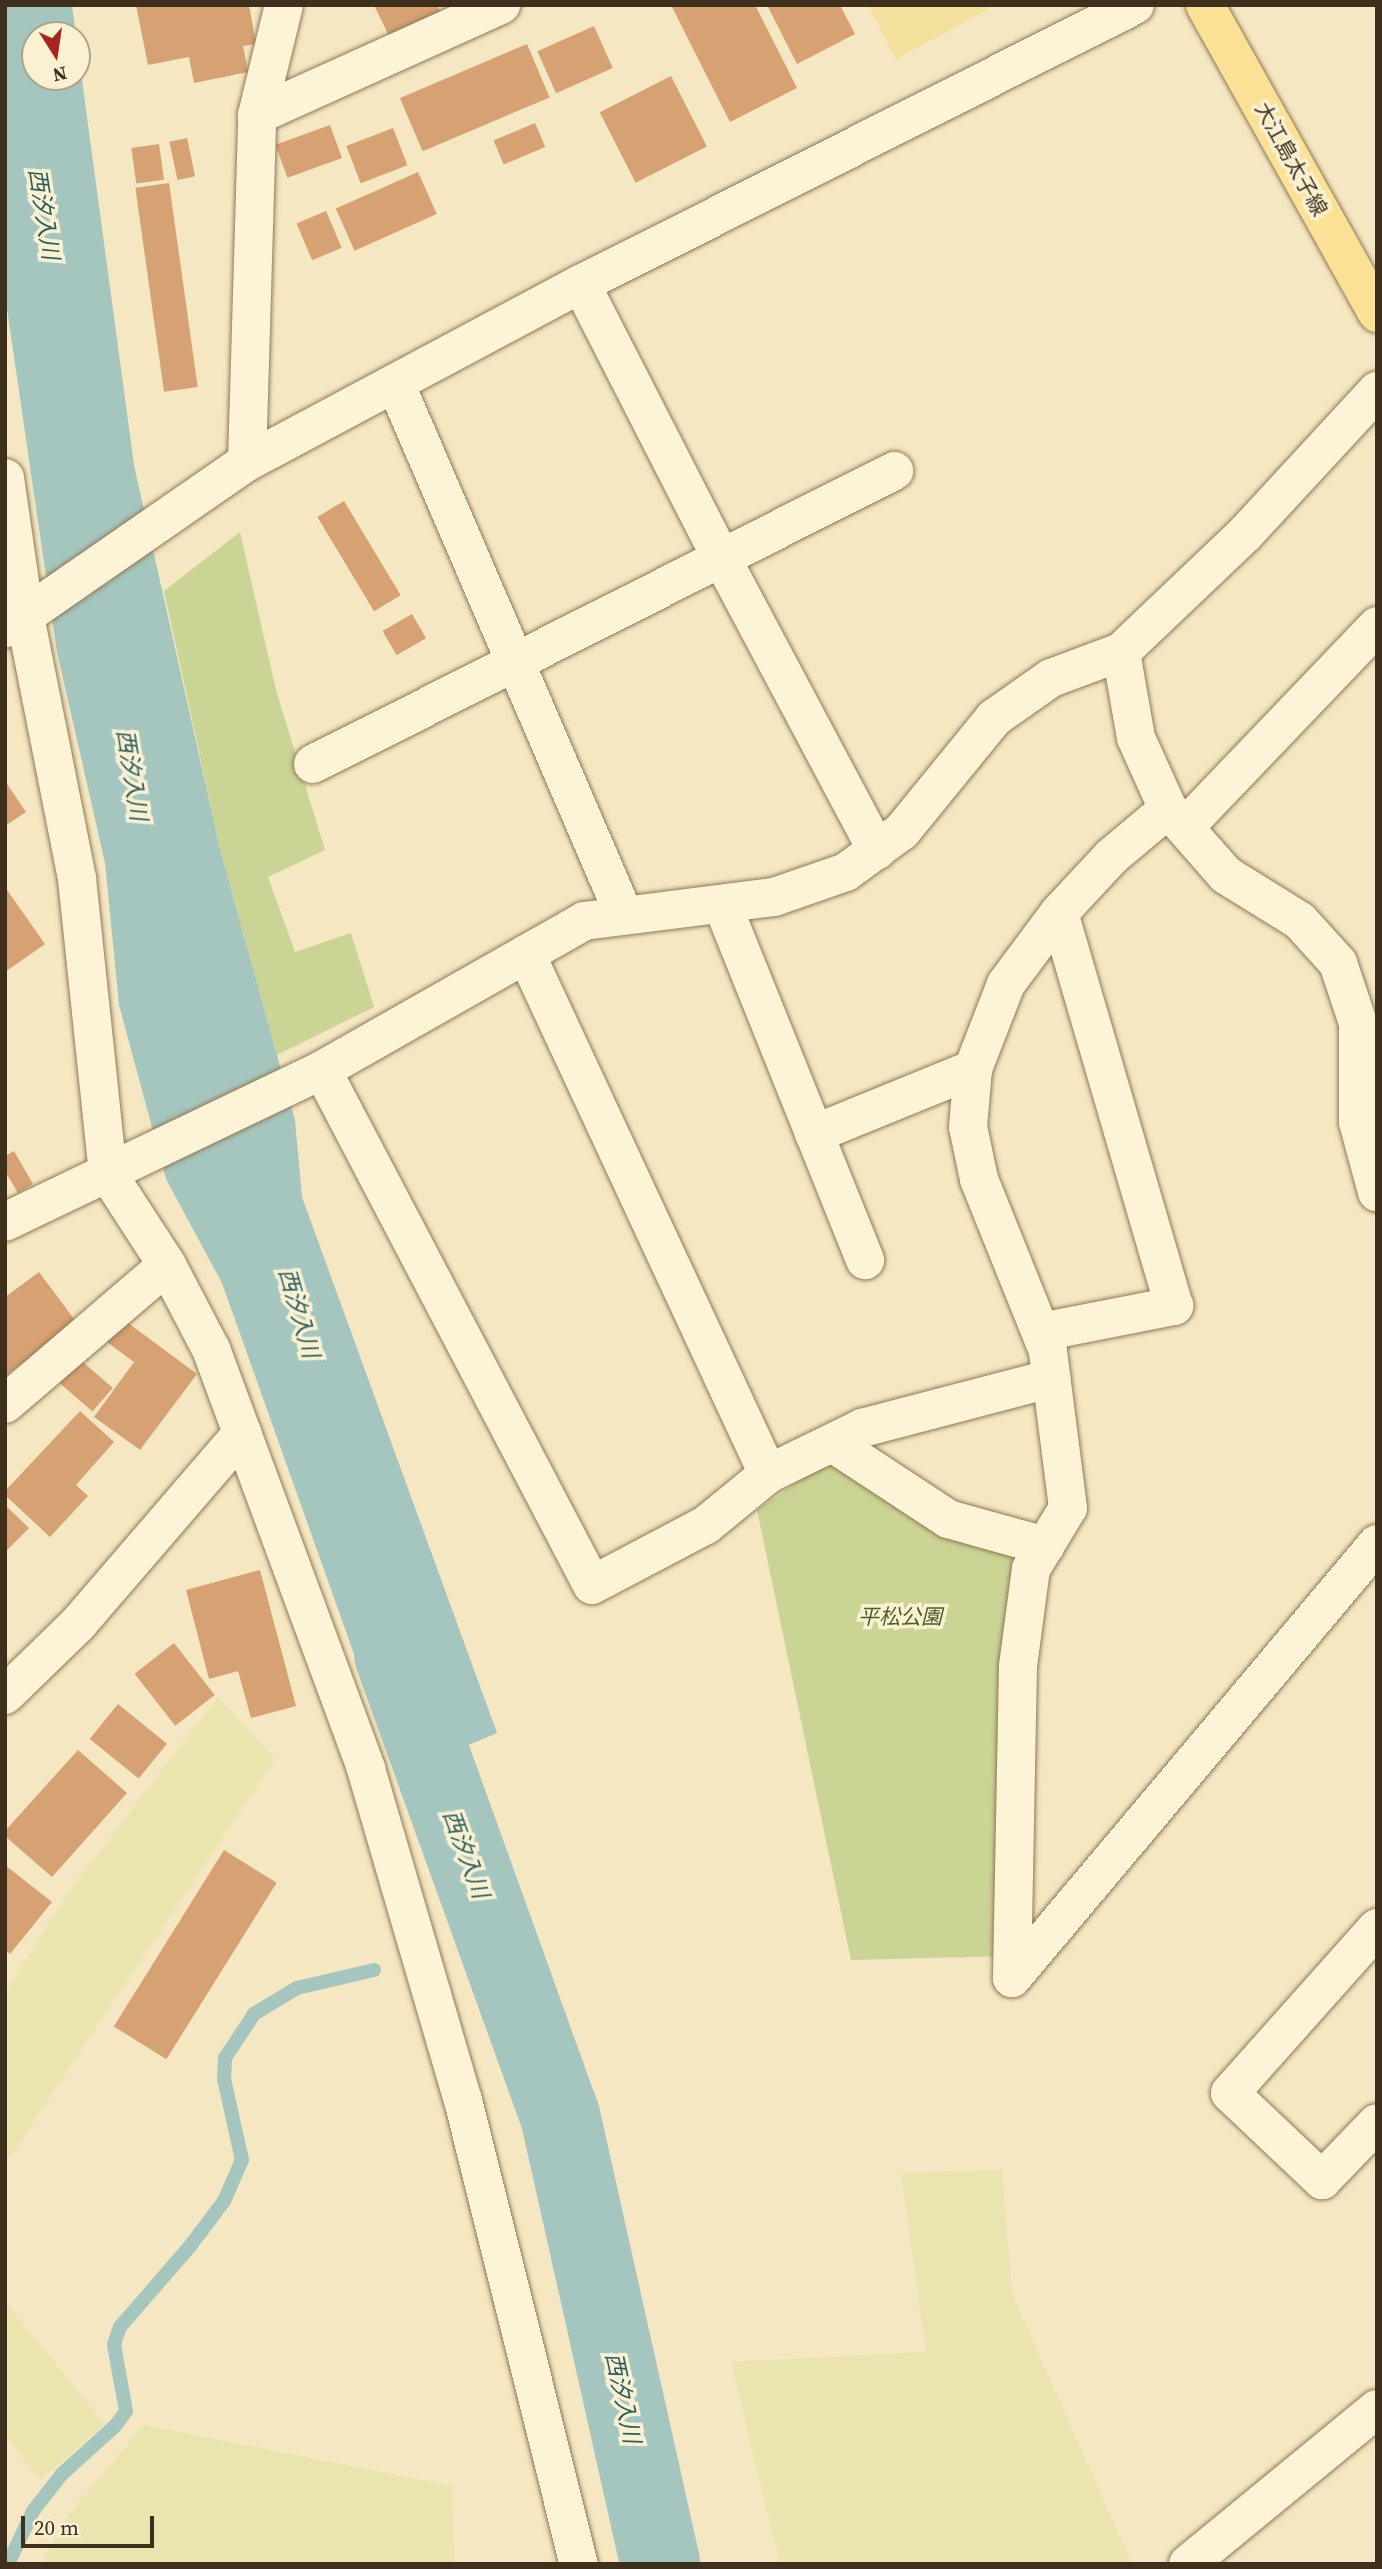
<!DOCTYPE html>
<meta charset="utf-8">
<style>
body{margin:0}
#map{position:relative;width:1382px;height:2569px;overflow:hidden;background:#f4e7c2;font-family:"Source Serif 4","Noto Sans JP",serif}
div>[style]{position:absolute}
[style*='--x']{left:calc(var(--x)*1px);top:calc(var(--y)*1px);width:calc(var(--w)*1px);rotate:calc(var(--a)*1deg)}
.farmland>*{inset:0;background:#eae4af}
.green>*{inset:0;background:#c9d495}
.sand>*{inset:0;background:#f3e09c}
.water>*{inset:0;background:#a5c6be}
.stream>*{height:14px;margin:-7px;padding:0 7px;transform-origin:7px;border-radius:7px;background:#a5c6be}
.river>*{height:80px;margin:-40px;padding:0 40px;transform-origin:40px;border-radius:40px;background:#a5c6be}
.building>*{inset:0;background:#d7a273;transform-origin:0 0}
.roads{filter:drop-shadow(0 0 2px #917856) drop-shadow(0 0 2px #917856)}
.minor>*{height:38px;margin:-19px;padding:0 19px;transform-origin:19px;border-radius:19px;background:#fdf4d7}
.major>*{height:38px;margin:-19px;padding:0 19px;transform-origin:19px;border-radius:19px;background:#fbe196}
span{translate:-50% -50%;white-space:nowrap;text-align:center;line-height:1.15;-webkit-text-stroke:7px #faf1d3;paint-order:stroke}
.street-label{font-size:21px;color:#3f2f1d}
.park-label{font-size:21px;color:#4b5e20;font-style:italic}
.water-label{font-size:23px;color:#2a605f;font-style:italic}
.frame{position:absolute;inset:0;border:7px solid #3f2f1d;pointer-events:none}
.north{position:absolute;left:21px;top:21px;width:70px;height:70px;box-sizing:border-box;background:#faf1d3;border:2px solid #afa38a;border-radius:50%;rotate:168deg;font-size:19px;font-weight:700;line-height:28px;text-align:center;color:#3f2f1d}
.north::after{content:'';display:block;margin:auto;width:24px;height:32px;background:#a8241e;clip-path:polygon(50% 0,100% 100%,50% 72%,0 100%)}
.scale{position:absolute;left:21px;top:2516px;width:133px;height:32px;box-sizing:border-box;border:4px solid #3f2f1d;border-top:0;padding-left:9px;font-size:21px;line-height:24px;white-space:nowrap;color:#3f2f1d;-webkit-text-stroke:5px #faf1d3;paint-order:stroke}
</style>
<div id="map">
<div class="farmland">
<div style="clip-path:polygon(218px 1697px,275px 1759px,14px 2152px,5px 2159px,5px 1993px,68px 1893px)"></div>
<div style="clip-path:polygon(1002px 2170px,1012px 2294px,1132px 2564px,780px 2564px,731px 2362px,926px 2352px,901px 2173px)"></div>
<div style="clip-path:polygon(5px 2302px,105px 2424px,40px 2480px,5px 2434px)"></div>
<div style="clip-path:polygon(144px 2425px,452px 2486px,454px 2564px,42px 2564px,69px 2514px)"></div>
</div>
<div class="green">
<div style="clip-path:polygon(240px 532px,276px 690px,325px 850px,268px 877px,295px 952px,351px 933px,374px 1007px,277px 1055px,221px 853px,164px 591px)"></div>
<div style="clip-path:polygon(858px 1440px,949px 1509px,1038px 1531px,1008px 1956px,851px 1960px,757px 1510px)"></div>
</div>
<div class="sand">
<div style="clip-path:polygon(869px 5px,985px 5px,987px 10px,896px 59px)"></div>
</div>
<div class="water">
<div style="clip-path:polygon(5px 5px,72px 5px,76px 35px,35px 35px,35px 77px,77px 77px,77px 43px,134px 465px,221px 853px,295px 1120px,302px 1197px,497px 1733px,397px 1775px,222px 1283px,166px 1179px,119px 1005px,105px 863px,57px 652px,5px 295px)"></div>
</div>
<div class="stream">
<div style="--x:8;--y:2564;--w:59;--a:-64.7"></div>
<div style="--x:33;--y:2511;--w:47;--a:-51.9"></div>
<div style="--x:62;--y:2474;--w:73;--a:-42.2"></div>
<div style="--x:116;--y:2425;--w:17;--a:-54"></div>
<div style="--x:126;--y:2411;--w:67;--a:-100.3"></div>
<div style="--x:114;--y:2345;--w:19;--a:-72"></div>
<div style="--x:120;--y:2327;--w:108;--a:-49.1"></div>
<div style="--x:191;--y:2245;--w:55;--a:-53.1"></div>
<div style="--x:224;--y:2201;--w:45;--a:-66.3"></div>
<div style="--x:242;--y:2160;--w:83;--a:-102.5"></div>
<div style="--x:224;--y:2079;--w:21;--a:-87"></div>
<div style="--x:225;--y:2058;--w:53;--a:-56.6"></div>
<div style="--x:254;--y:2014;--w:50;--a:-31.2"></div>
<div style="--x:297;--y:1988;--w:79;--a:-13.2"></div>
</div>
<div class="river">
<div style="--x:394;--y:1655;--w:489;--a:70.2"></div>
<div style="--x:560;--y:2115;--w:460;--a:77.4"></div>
</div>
<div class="building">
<div style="clip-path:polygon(136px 5px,249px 5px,256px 44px,243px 46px,248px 72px,194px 83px,189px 57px,148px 65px)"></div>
<div style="clip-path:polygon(374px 5px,437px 5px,442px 15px,391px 40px)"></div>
<div style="clip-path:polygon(671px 5px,755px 5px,797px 88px,730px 122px)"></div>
<div style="clip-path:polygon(767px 5px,840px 5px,855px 34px,797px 64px)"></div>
<div style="left:594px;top:26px;width:46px;height:62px;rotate:66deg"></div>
<div style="left:527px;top:44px;width:58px;height:138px;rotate:67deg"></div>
<div style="left:671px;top:76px;width:79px;height:80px;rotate:63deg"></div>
<div style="left:535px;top:123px;width:26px;height:45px;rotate:67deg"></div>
<div style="left:330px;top:125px;width:35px;height:58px;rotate:70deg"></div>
<div style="left:393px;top:128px;width:40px;height:50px;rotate:69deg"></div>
<div style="left:187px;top:138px;width:39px;height:18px;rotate:78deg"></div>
<div style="left:159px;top:144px;width:36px;height:28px;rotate:82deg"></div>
<div style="left:418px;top:172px;width:46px;height:90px;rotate:66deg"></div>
<div style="left:169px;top:183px;width:206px;height:34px;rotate:82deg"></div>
<div style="left:326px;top:211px;width:40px;height:32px;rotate:67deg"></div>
<div style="left:344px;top:501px;width:110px;height:31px;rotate:59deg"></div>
<div style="left:412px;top:614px;width:28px;height:34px;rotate:60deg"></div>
<div style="clip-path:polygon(7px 784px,26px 812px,5px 826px,5px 785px)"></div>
<div style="clip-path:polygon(7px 890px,45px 944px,5px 972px,5px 891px)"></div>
<div style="clip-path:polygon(14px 1151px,33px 1184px,18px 1193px,5px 1171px,5px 1156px)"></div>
<div style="clip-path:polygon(39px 1272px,77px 1323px,5px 1376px,5px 1297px)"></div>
<div style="clip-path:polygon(116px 1314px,197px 1374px,140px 1450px,94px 1417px,134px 1362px,100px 1337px)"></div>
<div style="left:69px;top:1350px;width:58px;height:31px;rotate:41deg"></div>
<div style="clip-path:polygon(80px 1411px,114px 1442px,76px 1485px,88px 1496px,50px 1537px,5px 1495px,5px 1491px)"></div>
<div style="clip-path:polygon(5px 1505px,29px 1528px,5px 1552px)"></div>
<div style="clip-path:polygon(260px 1570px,296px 1706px,251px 1718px,238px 1671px,209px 1679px,186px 1590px)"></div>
<div style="left:174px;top:1643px;width:66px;height:50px;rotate:52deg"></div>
<div style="left:118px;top:1704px;width:63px;height:45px;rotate:39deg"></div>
<div style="clip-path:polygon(78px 1750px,127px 1793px,52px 1877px,5px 1836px,5px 1831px)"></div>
<div style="left:224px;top:1850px;width:62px;height:208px;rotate:32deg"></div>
<div style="clip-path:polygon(5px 1865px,52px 1902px,10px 1954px,5px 1950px)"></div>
</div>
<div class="roads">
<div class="minor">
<div style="--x:257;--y:115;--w:268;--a:-24.3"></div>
<div style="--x:581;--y:284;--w:309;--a:62.9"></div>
<div style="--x:722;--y:559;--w:330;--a:62"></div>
<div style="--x:396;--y:385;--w:577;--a:66.72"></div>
<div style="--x:247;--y:462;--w:347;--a:-88.3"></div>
<div style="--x:257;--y:115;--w:113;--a:-76.2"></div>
<div style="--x:5;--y:478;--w:139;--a:81.8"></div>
<div style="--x:25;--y:616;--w:268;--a:78.8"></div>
<div style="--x:77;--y:879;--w:297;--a:84"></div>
<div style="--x:108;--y:1174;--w:108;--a:57"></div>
<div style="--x:167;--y:1265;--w:95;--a:62.4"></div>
<div style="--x:211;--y:1349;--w:448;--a:69.7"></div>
<div style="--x:366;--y:1769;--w:345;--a:73.7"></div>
<div style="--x:463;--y:2100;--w:478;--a:76"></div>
<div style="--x:7;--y:628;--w:292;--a:-34.7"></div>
<div style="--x:247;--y:462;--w:378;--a:-28.1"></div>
<div style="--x:581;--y:284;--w:620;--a:-26.73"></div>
<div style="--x:1121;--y:652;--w:87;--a:80.1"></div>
<div style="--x:1136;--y:738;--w:78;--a:65.7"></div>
<div style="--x:1168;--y:809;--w:88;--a:48.7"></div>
<div style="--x:1226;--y:875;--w:87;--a:31.9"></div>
<div style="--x:1300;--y:921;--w:57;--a:47.9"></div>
<div style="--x:1338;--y:963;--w:63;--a:71.6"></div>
<div style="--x:1358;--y:1023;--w:99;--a:90"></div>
<div style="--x:1358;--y:1122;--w:73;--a:74.8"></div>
<div style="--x:313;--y:764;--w:651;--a:-26.76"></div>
<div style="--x:1185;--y:827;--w:278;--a:-46.3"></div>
<div style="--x:722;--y:904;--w:384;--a:68.1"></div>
<div style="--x:526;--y:954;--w:574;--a:65.04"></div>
<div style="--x:322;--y:1070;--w:581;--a:62.33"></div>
<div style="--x:592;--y:1585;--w:129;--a:-27.8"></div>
<div style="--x:706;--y:1525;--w:80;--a:-39.4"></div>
<div style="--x:768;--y:1474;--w:105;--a:-26.1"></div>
<div style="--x:862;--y:1428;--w:196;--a:-14.7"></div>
<div style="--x:814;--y:1134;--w:172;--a:-22.2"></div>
<div style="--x:5;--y:1222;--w:352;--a:-25.6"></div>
<div style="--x:322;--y:1070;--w:301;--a:-29.6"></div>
<div style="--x:584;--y:921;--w:192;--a:-7.2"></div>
<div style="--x:774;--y:897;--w:76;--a:-19.1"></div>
<div style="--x:846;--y:872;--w:69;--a:-36.2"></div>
<div style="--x:902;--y:831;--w:146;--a:-50.8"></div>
<div style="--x:994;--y:718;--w:70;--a:-35.1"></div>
<div style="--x:1051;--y:678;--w:75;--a:-20.4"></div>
<div style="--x:1121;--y:652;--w:171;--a:-43.6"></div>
<div style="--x:1245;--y:534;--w:195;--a:-47.3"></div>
<div style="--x:1041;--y:1332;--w:136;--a:-11.1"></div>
<div style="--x:1174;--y:1306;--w:409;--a:-106.3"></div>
<div style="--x:5;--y:1404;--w:213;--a:-40.6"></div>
<div style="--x:834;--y:1444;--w:136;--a:33.3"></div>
<div style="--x:948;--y:1519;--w:101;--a:15.6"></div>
<div style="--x:5;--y:1695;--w:102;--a:-44.2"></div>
<div style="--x:78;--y:1624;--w:252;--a:-49.3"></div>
<div style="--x:1377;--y:1928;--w:221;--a:131.7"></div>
<div style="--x:1230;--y:2093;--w:127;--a:43.4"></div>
<div style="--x:1322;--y:2180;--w:79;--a:-46"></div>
<div style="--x:1012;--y:1978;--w:312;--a:-88.9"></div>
<div style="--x:1018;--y:1666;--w:98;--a:-82.4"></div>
<div style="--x:1031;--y:1569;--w:71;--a:-58.8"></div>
<div style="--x:1068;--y:1508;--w:158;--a:-97.3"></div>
<div style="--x:1048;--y:1351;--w:185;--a:-111.9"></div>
<div style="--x:979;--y:1179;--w:53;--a:-101.9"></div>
<div style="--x:968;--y:1127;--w:58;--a:-85.1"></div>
<div style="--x:973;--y:1069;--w:91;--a:-68.8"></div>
<div style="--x:1006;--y:984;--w:89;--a:-53.3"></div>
<div style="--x:1059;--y:913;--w:76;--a:-47.1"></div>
<div style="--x:1111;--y:857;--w:75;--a:-40.1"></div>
<div style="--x:1012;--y:1978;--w:567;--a:-49.94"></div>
<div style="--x:1188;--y:2564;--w:244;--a:-39.4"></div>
</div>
<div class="major">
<div style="--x:1205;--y:5;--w:353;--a:60.8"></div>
</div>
</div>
<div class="street-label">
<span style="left:1291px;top:159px;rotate:61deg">大江島太子線</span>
</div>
<div class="park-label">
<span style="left:900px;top:1617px">平松公園</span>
</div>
<div class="water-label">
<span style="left:44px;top:214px;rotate:81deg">西汐入川</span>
<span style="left:132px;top:775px;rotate:81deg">西汐入川</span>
<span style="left:299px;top:1313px;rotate:74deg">西汐入川</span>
<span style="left:466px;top:1854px;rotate:70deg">西汐入川</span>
<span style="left:623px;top:2398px;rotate:78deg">西汐入川</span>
</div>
<div class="frame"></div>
<div class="north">N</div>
<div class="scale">20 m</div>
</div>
